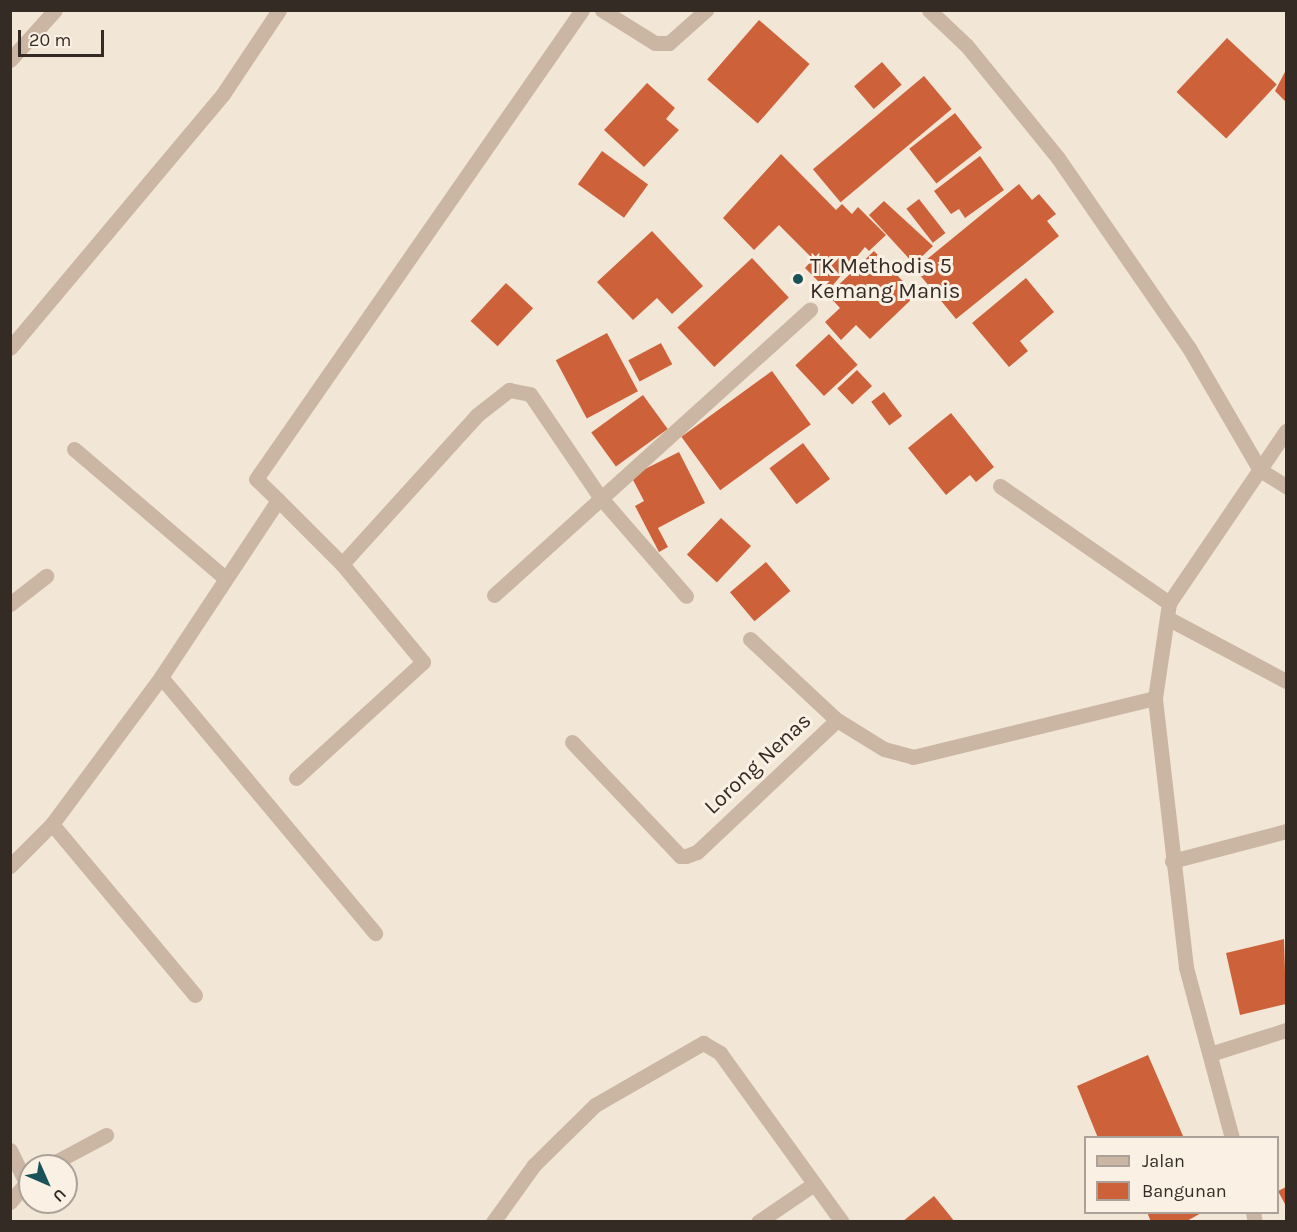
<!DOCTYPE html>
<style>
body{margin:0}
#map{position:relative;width:1297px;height:1232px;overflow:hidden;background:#f2e6d7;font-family:Karla,sans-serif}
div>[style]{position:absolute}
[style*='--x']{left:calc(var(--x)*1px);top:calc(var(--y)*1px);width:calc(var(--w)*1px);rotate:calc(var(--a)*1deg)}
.building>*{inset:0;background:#cd613a;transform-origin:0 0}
.street>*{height:15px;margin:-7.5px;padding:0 7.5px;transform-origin:7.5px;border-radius:7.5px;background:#cbb6a3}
.dots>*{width:16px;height:16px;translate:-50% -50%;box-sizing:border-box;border:3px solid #faf0e4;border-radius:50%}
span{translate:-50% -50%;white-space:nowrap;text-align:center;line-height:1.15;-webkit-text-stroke:6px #faf0e4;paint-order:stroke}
.poi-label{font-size:22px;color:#352b25}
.left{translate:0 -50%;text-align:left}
.street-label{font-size:22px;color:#352b25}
.frame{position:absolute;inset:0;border:12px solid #352b25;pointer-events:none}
.legend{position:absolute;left:1084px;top:1136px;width:195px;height:78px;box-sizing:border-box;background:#faf0e4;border:2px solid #aba198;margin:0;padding:8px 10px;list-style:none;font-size:18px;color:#352b25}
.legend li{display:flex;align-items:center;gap:12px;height:30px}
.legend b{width:30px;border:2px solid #aba198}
.north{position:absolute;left:18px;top:1154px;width:60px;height:60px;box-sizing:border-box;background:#faf0e4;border:2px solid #aba198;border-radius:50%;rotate:135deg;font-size:16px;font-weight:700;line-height:24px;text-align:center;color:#352b25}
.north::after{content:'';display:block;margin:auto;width:21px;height:27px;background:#195359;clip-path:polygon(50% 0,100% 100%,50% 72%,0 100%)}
.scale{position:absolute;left:18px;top:30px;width:86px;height:27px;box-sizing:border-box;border:3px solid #352b25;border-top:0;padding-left:8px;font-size:18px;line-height:21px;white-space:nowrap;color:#352b25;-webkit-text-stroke:4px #faf0e4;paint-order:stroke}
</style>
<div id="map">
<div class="building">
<div style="left:759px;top:20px;width:67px;height:79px;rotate:41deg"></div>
<div style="left:1227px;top:38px;width:68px;height:74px;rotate:43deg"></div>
<div style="left:882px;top:62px;width:30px;height:37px;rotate:49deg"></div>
<div style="clip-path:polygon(1286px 70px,1286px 102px,1275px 91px)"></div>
<div style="left:924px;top:76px;width:43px;height:145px;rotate:50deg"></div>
<div style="clip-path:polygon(647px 83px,675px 108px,666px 119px,679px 130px,644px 167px,604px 130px)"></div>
<div style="left:955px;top:113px;width:44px;height:58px;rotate:52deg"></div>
<div style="left:602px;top:151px;width:57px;height:41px;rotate:36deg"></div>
<div style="clip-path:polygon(781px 154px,836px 210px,842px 204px,852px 214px,858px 207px,886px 235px,869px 251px,865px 247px,828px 291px,805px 268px,813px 259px,779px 225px,754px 250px,723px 218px)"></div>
<div style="clip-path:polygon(980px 156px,1004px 190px,965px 218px,959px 209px,951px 214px,934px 191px)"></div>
<div style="clip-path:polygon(1019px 184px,1032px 200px,1039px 194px,1056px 214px,1047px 221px,1059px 236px,956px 319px,915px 269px)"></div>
<div style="left:919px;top:199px;width:43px;height:16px;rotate:52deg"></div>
<div style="clip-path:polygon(884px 201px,933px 246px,914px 264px,869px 215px)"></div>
<div style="clip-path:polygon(652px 231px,703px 286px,672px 314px,657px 298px,633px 320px,597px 282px)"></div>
<div style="clip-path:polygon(874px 251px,916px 295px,870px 339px,856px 325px,841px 340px,825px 322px,840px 308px,828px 295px)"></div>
<div style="left:752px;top:258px;width:54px;height:102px;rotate:47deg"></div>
<div style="clip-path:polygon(1026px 278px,1054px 312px,1020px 341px,1028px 351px,1009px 367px,972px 323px)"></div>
<div style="left:506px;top:283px;width:37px;height:52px;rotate:43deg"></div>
<div style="left:607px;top:333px;width:66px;height:58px;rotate:62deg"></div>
<div style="left:829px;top:334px;width:42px;height:46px;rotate:47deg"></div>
<div style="left:661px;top:343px;width:24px;height:37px;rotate:62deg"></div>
<div style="left:857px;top:370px;width:22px;height:27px;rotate:47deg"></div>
<div style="left:772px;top:371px;width:66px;height:112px;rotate:54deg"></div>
<div style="left:884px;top:392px;width:30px;height:16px;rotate:53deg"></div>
<div style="left:643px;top:395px;width:42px;height:64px;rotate:54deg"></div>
<div style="clip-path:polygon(951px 413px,994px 467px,976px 482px,970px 475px,946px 495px,908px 448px)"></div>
<div style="left:803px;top:443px;width:45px;height:42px;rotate:53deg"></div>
<div style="clip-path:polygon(679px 452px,705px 503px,658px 528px,668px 547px,659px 552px,635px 506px,644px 501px,631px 476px)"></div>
<div style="left:721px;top:518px;width:41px;height:50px;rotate:43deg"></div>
<div style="left:766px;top:562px;width:38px;height:47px;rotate:50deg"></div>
<div style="clip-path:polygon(1284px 939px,1286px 1004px,1240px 1015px,1226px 953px)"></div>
<div style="clip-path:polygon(1148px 1055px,1183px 1136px,1098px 1138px,1077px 1086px)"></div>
<div style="clip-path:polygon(1286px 1187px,1286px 1206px,1278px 1191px)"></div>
<div style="clip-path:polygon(934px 1196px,955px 1222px,902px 1222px)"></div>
<div style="clip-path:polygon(1147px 1212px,1203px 1212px,1185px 1222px,1151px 1222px)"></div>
</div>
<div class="street">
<div style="--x:602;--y:10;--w:62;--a:31.9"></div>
<div style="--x:655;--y:43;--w:14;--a:0"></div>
<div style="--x:669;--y:43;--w:50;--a:-41.7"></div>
<div style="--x:929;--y:10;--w:52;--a:43.5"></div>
<div style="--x:967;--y:46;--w:144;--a:50.9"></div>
<div style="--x:1058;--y:158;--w:231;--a:55.4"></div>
<div style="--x:1189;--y:348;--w:141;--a:59.8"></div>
<div style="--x:1260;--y:470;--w:31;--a:32"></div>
<div style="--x:10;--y:60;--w:67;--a:-48"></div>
<div style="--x:10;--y:348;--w:331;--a:-50"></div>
<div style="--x:223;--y:94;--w:101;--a:-56.3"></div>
<div style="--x:74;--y:449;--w:197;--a:40.5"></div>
<div style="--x:1000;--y:486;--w:206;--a:34.7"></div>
<div style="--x:278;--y:500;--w:91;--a:45"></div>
<div style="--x:342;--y:564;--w:127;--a:50.4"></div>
<div style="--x:423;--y:662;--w:172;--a:137.6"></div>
<div style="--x:342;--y:564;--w:201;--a:-47.8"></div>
<div style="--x:477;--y:415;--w:41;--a:-38"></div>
<div style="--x:509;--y:390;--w:21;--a:11"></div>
<div style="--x:530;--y:394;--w:125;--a:55.8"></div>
<div style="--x:600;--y:497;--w:131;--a:49"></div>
<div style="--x:494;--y:595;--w:426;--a:-42.1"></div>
<div style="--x:10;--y:604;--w:46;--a:-37.9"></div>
<div style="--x:1169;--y:619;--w:132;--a:27.9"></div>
<div style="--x:750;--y:639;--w:119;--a:43"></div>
<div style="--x:837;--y:720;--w:55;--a:31.7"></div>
<div style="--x:884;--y:749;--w:30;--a:15"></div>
<div style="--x:913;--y:757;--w:249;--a:-13.7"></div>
<div style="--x:161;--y:677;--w:334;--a:50.1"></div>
<div style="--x:572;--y:742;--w:157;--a:46.5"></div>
<div style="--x:680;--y:856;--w:6;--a:0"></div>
<div style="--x:686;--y:856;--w:12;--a:-20"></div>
<div style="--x:697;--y:852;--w:192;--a:-43.3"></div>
<div style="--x:52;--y:824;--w:223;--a:50.1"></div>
<div style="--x:1172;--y:861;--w:118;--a:-14.7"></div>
<div style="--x:10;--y:866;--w:59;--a:-45"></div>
<div style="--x:52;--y:824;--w:183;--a:-53.4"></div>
<div style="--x:161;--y:677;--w:212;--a:-56.5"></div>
<div style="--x:278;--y:500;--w:30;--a:-136"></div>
<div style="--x:256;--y:479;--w:571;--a:-55.2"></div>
<div style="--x:1210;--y:1054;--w:80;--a:-17.5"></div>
<div style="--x:1232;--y:1138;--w:177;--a:-105.1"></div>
<div style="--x:1186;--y:967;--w:271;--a:-96.6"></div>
<div style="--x:1155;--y:698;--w:96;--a:-81.6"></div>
<div style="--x:1169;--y:603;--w:208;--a:-55.8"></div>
<div style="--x:10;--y:1150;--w:37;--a:64"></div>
<div style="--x:26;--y:1183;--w:25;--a:130"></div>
<div style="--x:48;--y:1166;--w:66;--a:-28.1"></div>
<div style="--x:1253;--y:1212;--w:10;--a:79"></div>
<div style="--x:493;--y:1222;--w:70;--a:-54.3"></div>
<div style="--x:534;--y:1165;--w:86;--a:-44.5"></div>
<div style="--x:595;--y:1105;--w:125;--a:-29.9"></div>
<div style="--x:703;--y:1043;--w:20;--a:30"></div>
<div style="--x:720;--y:1053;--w:208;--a:54.2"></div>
<div style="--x:758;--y:1222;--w:68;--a:-34.2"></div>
</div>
<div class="dots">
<div style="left:798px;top:279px;background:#195359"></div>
</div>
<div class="poi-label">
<span class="left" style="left:810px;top:279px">TK Methodis 5<br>Kemang Manis</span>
</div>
<div class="street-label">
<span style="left:758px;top:764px;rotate:-43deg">Lorong Nenas</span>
</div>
<div class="frame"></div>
<ul class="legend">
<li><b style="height:8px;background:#cbb6a3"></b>Jalan</li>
<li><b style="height:16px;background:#cd613a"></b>Bangunan</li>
</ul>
<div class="north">U</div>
<div class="scale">20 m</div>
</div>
